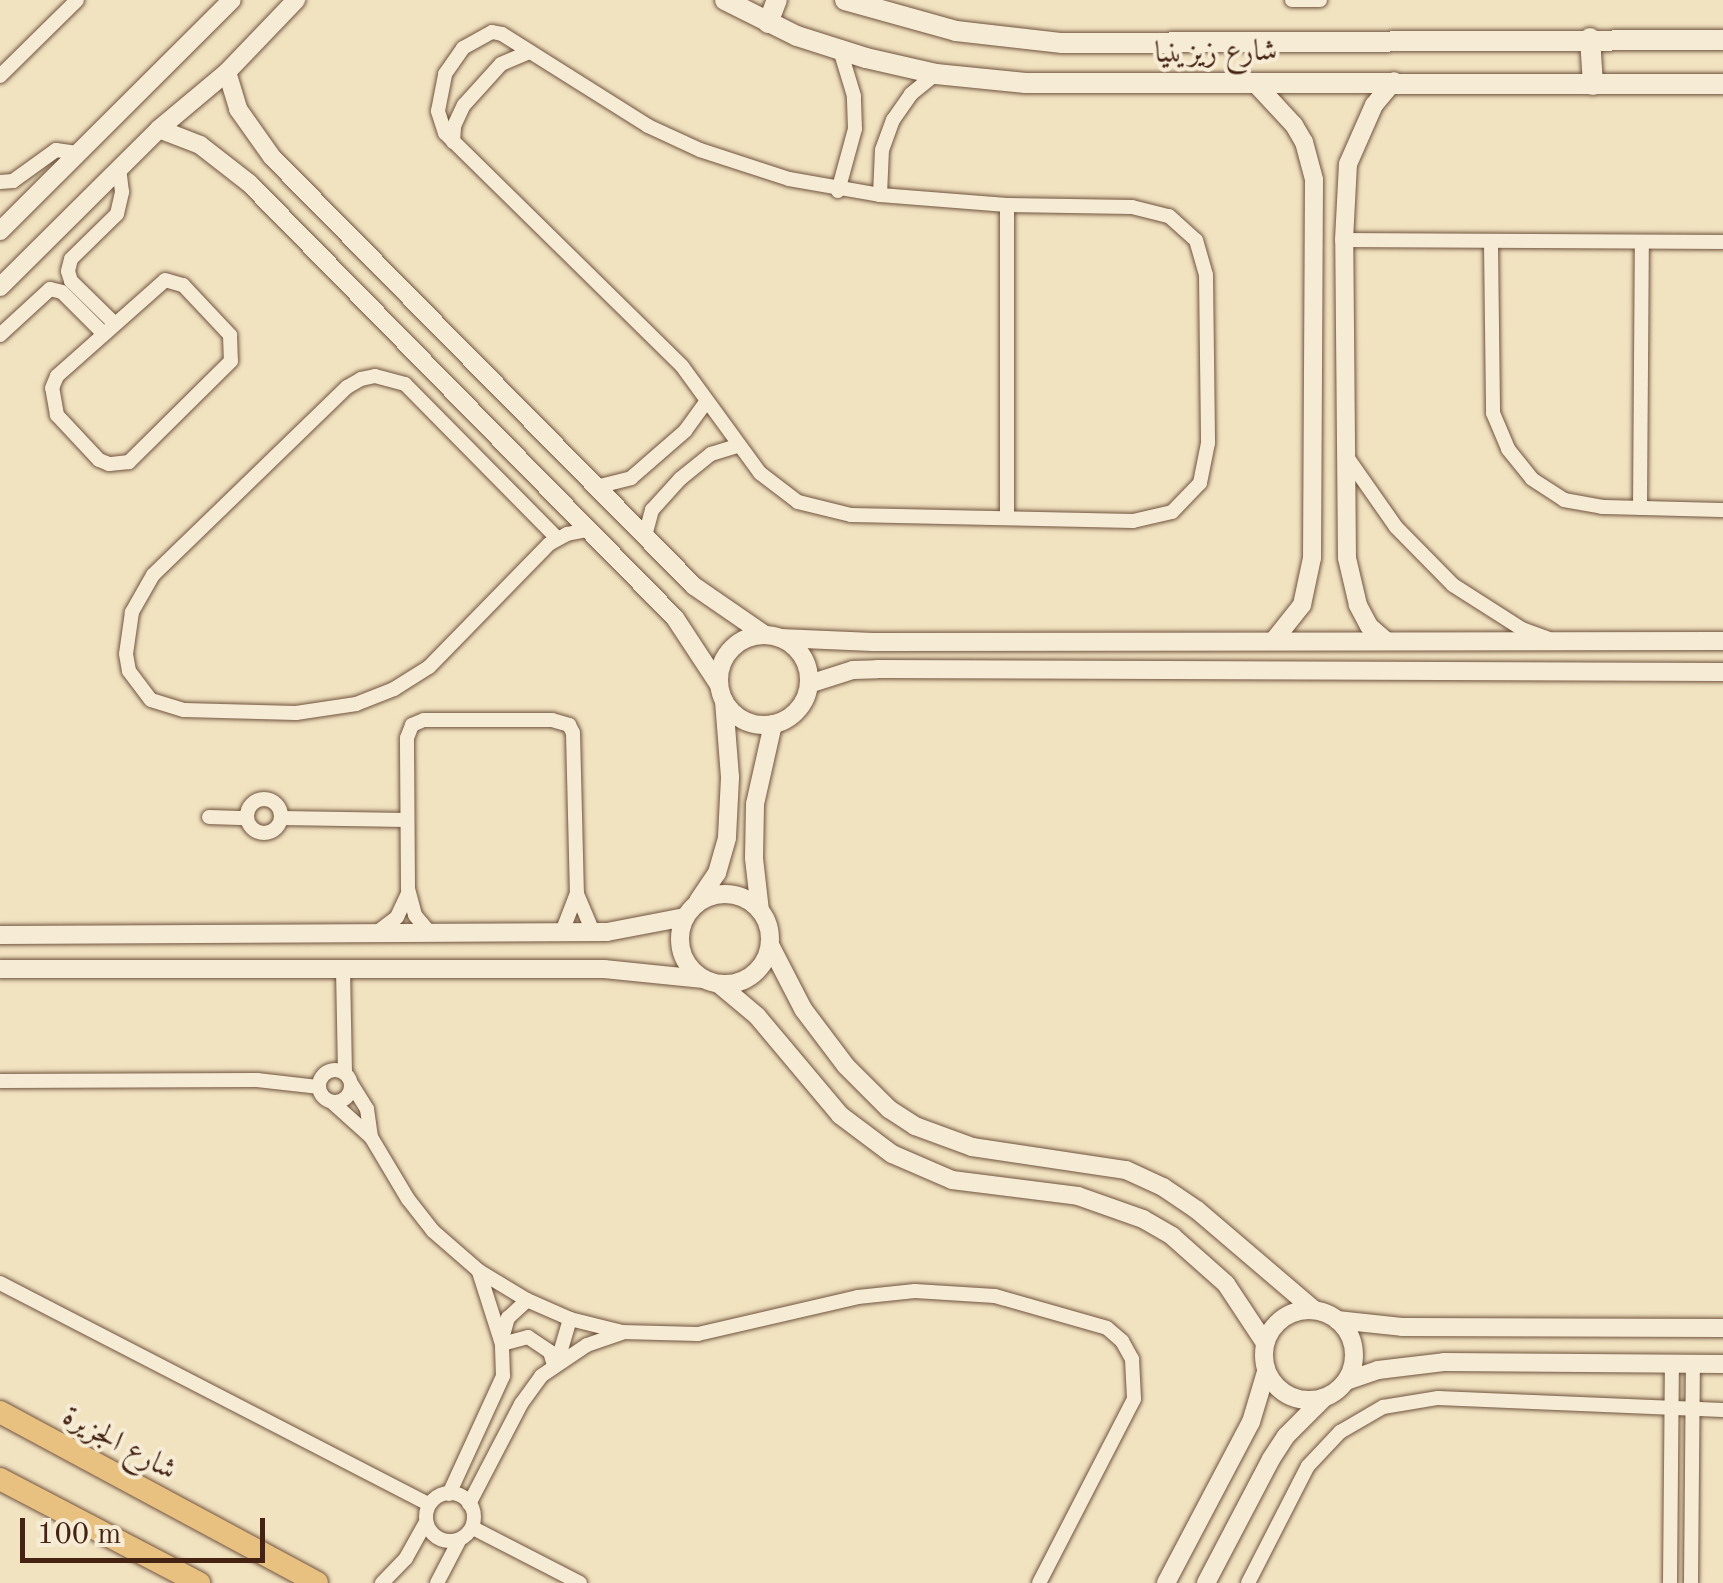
<!DOCTYPE html>
<meta charset="utf-8">
<style>
body{margin:0}
#map{position:relative;width:1723px;height:1583px;overflow:hidden;background:#f1e2c0;font-family:"Old Standard TT",Amiri,serif}
div>[style]{position:absolute}
[style*='--x']{left:calc(var(--x)*1px);top:calc(var(--y)*1px);width:calc(var(--w)*1px);rotate:calc(var(--a)*1deg)}
.roads{filter:drop-shadow(0 0 2px #70533e) drop-shadow(0 0 2px #70533e)}
.minor>*{height:14px;margin:-7px;padding:0 7px;transform-origin:7px;border-radius:7px;background:#f6ecd6}
.minor>.ring{margin:-7px;padding:0;box-sizing:content-box;background:none;border:14px solid #f6ecd6;border-radius:50%}
.tertiary>*{height:18px;margin:-9px;padding:0 9px;transform-origin:9px;border-radius:9px;background:#f6ecd6}
.tertiary>.ring{margin:-9px;padding:0;box-sizing:content-box;background:none;border:18px solid #f6ecd6;border-radius:50%}
.secondary>*{height:20px;margin:-10px;padding:0 10px;transform-origin:10px;border-radius:10px;background:#f6ecd6}
.primary>*{height:22px;margin:-11px;padding:0 11px;transform-origin:11px;border-radius:11px;background:#e8c180}
span{translate:-50% -50%;white-space:nowrap;text-align:center;line-height:1.15;-webkit-text-stroke:8px #f6ecd6;paint-order:stroke}
.street-label{font-size:30px;color:#452313}
.scale{position:absolute;left:20px;top:1518px;width:245px;height:45px;box-sizing:border-box;border:5px solid #452313;border-top:0;padding-left:12px;font-size:30px;line-height:35px;white-space:nowrap;color:#452313;-webkit-text-stroke:8px #f6ecd6;paint-order:stroke}
</style>
<div id="map">
<div class="roads">
<div class="minor">
<div style="--x:1292;--y:0;--w:28;--a:0"></div>
<div style="--x:492;--y:32;--w:10;--a:11"></div>
<div style="--x:502;--y:34;--w:173;--a:32.2"></div>
<div style="--x:648;--y:126;--w:57;--a:24.8"></div>
<div style="--x:700;--y:150;--w:94;--a:18"></div>
<div style="--x:789;--y:179;--w:92;--a:10"></div>
<div style="--x:880;--y:195;--w:127;--a:4.5"></div>
<div style="--x:1007;--y:205;--w:125;--a:0.9"></div>
<div style="--x:1132;--y:207;--w:38;--a:14"></div>
<div style="--x:1169;--y:216;--w:36;--a:42"></div>
<div style="--x:1196;--y:240;--w:36;--a:74"></div>
<div style="--x:1206;--y:275;--w:168;--a:89.3"></div>
<div style="--x:1208;--y:443;--w:41;--a:101.3"></div>
<div style="--x:1200;--y:483;--w:40;--a:134"></div>
<div style="--x:1172;--y:512;--w:40;--a:167"></div>
<div style="--x:1133;--y:521;--w:282;--a:-178.8"></div>
<div style="--x:851;--y:515;--w:55;--a:-166.2"></div>
<div style="--x:798;--y:502;--w:48;--a:-142.7"></div>
<div style="--x:760;--y:473;--w:132;--a:-126.1"></div>
<div style="--x:682;--y:366;--w:332;--a:-135.5"></div>
<div style="--x:445;--y:133;--w:23;--a:-108"></div>
<div style="--x:438;--y:111;--w:38;--a:-79"></div>
<div style="--x:445;--y:74;--w:32;--a:-55"></div>
<div style="--x:463;--y:48;--w:33;--a:-29"></div>
<div style="--x:0;--y:76;--w:108;--a:-44.6"></div>
<div style="--x:453;--y:142;--w:16;--a:-86"></div>
<div style="--x:454;--y:126;--w:23;--a:-65"></div>
<div style="--x:464;--y:105;--w:55;--a:-47.9"></div>
<div style="--x:501;--y:64;--w:30;--a:-23"></div>
<div style="--x:0;--y:182;--w:13;--a:-4"></div>
<div style="--x:13;--y:181;--w:53;--a:-35.8"></div>
<div style="--x:56;--y:150;--w:21;--a:8"></div>
<div style="--x:838;--y:191;--w:64;--a:-74.7"></div>
<div style="--x:855;--y:129;--w:33;--a:-92"></div>
<div style="--x:854;--y:96;--w:48;--a:-106.9"></div>
<div style="--x:880;--y:195;--w:45;--a:-87.5"></div>
<div style="--x:882;--y:150;--w:32;--a:-70"></div>
<div style="--x:893;--y:120;--w:32;--a:-55"></div>
<div style="--x:911;--y:94;--w:32;--a:-39"></div>
<div style="--x:1007;--y:205;--w:312;--a:90"></div>
<div style="--x:1344;--y:240;--w:379;--a:0.3"></div>
<div style="--x:1491;--y:244;--w:169;--a:89.3"></div>
<div style="--x:1493;--y:413;--w:39;--a:67"></div>
<div style="--x:1508;--y:449;--w:38;--a:51"></div>
<div style="--x:1532;--y:479;--w:38;--a:33"></div>
<div style="--x:1564;--y:500;--w:39;--a:10"></div>
<div style="--x:1602;--y:507;--w:121;--a:1.4"></div>
<div style="--x:165;--y:280;--w:19;--a:16"></div>
<div style="--x:183;--y:285;--w:69;--a:46.8"></div>
<div style="--x:230;--y:335;--w:26;--a:88"></div>
<div style="--x:231;--y:361;--w:144;--a:135.3"></div>
<div style="--x:129;--y:462;--w:20;--a:174"></div>
<div style="--x:109;--y:464;--w:11;--a:-158"></div>
<div style="--x:99;--y:460;--w:62;--a:-133"></div>
<div style="--x:57;--y:415;--w:27;--a:-100"></div>
<div style="--x:52;--y:388;--w:13;--a:-67"></div>
<div style="--x:57;--y:376;--w:144;--a:-41.6"></div>
<div style="--x:114;--y:323;--w:60;--a:-135.7"></div>
<div style="--x:71;--y:281;--w:10;--a:-107"></div>
<div style="--x:68;--y:271;--w:12;--a:-76"></div>
<div style="--x:71;--y:259;--w:64;--a:-44.4"></div>
<div style="--x:117;--y:214;--w:23;--a:-77"></div>
<div style="--x:122;--y:192;--w:23;--a:-97"></div>
<div style="--x:0;--y:335;--w:68;--a:-42.6"></div>
<div style="--x:50;--y:289;--w:12;--a:14"></div>
<div style="--x:62;--y:292;--w:58;--a:45"></div>
<div style="--x:1347;--y:457;--w:85;--a:55"></div>
<div style="--x:1396;--y:527;--w:81;--a:45.5"></div>
<div style="--x:1453;--y:585;--w:82;--a:32.5"></div>
<div style="--x:1522;--y:629;--w:27;--a:20"></div>
<div style="--x:596;--y:487;--w:36;--a:-14"></div>
<div style="--x:631;--y:478;--w:72;--a:-41"></div>
<div style="--x:685;--y:431;--w:36;--a:-54"></div>
<div style="--x:1640;--y:508;--w:265;--a:-89.6"></div>
<div style="--x:554;--y:535;--w:212;--a:-134.6"></div>
<div style="--x:405;--y:384;--w:31;--a:-165"></div>
<div style="--x:375;--y:376;--w:14;--a:168"></div>
<div style="--x:361;--y:379;--w:16;--a:150"></div>
<div style="--x:347;--y:387;--w:270;--a:135.9"></div>
<div style="--x:153;--y:575;--w:43;--a:119.6"></div>
<div style="--x:132;--y:612;--w:42;--a:98.1"></div>
<div style="--x:126;--y:654;--w:17;--a:80"></div>
<div style="--x:129;--y:671;--w:36;--a:53"></div>
<div style="--x:151;--y:700;--w:34;--a:17"></div>
<div style="--x:184;--y:710;--w:112;--a:1.5"></div>
<div style="--x:296;--y:713;--w:61;--a:-8.5"></div>
<div style="--x:356;--y:704;--w:41;--a:-21.5"></div>
<div style="--x:394;--y:689;--w:41;--a:-32.2"></div>
<div style="--x:429;--y:667;--w:172;--a:-45.7"></div>
<div style="--x:549;--y:544;--w:21;--a:-29"></div>
<div style="--x:567;--y:534;--w:21;--a:-11"></div>
<div style="--x:645;--y:536;--w:27;--a:-75"></div>
<div style="--x:652;--y:510;--w:42;--a:-47.9"></div>
<div style="--x:680;--y:479;--w:40;--a:-39"></div>
<div style="--x:711;--y:454;--w:28;--a:-17"></div>
<div class="ring" style="left:247px;top:799px;width:20px;height:20px"></div>
<div style="--x:209;--y:817;--w:38;--a:2"></div>
<div style="--x:281;--y:818;--w:126;--a:0.9"></div>
<div style="--x:577;--y:894;--w:41;--a:67.2"></div>
<div style="--x:376;--y:933;--w:26;--a:-37"></div>
<div style="--x:397;--y:917;--w:26;--a:-65"></div>
<div style="--x:430;--y:933;--w:23;--a:-130"></div>
<div style="--x:415;--y:915;--w:27;--a:-105"></div>
<div style="--x:408;--y:889;--w:151;--a:-90.4"></div>
<div style="--x:407;--y:738;--w:14;--a:-69"></div>
<div style="--x:412;--y:725;--w:13;--a:-23"></div>
<div style="--x:424;--y:720;--w:128;--a:0"></div>
<div style="--x:552;--y:720;--w:18;--a:16"></div>
<div style="--x:569;--y:725;--w:9;--a:63"></div>
<div style="--x:573;--y:733;--w:160;--a:88.6"></div>
<div style="--x:577;--y:893;--w:42;--a:111"></div>
<div style="--x:343;--y:969;--w:103;--a:88.9"></div>
<div class="ring" style="left:319px;top:1070px;width:18px;height:18px"></div>
<div style="--x:0;--y:1081;--w:257;--a:-0.2"></div>
<div style="--x:257;--y:1080;--w:61;--a:6.5"></div>
<div style="--x:352;--y:1085;--w:28;--a:58"></div>
<div style="--x:367;--y:1109;--w:28;--a:82"></div>
<div style="--x:332;--y:1102;--w:52;--a:41.9"></div>
<div style="--x:371;--y:1137;--w:72;--a:59.2"></div>
<div style="--x:408;--y:1199;--w:41;--a:52"></div>
<div style="--x:433;--y:1231;--w:61;--a:41"></div>
<div style="--x:479;--y:1271;--w:56;--a:31.1"></div>
<div style="--x:527;--y:1300;--w:47;--a:23.8"></div>
<div style="--x:570;--y:1319;--w:54;--a:14"></div>
<div style="--x:622;--y:1332;--w:76;--a:1.5"></div>
<div style="--x:698;--y:1334;--w:164;--a:-13"></div>
<div style="--x:858;--y:1297;--w:57;--a:-6"></div>
<div style="--x:915;--y:1291;--w:80;--a:3.6"></div>
<div style="--x:995;--y:1296;--w:116;--a:15.9"></div>
<div style="--x:1107;--y:1328;--w:20;--a:41"></div>
<div style="--x:1122;--y:1341;--w:21;--a:61"></div>
<div style="--x:1132;--y:1359;--w:40;--a:87.1"></div>
<div style="--x:1134;--y:1399;--w:207;--a:117.3"></div>
<div style="--x:0;--y:1283;--w:480;--a:27.3"></div>
<div style="--x:503;--y:1335;--w:18;--a:-74"></div>
<div style="--x:508;--y:1318;--w:26;--a:-43"></div>
<div style="--x:502;--y:1344;--w:27;--a:-15"></div>
<div style="--x:528;--y:1337;--w:27;--a:34"></div>
<div style="--x:550;--y:1352;--w:14;--a:73"></div>
<div style="--x:558;--y:1360;--w:43;--a:-73.7"></div>
<div class="ring" style="left:426px;top:1493px;width:34px;height:34px"></div>
<div style="--x:449;--y:1494;--w:130;--a:-65.4"></div>
<div style="--x:503;--y:1376;--w:32;--a:-92"></div>
<div style="--x:502;--y:1344;--w:76;--a:-107.7"></div>
<div style="--x:469;--y:1504;--w:113;--a:-62.5"></div>
<div style="--x:521;--y:1404;--w:34;--a:-54"></div>
<div style="--x:541;--y:1376;--w:55;--a:-34"></div>
<div style="--x:587;--y:1345;--w:37;--a:-19"></div>
<div style="--x:475;--y:1529;--w:118;--a:27.2"></div>
<div style="--x:382;--y:1583;--w:35;--a:-46"></div>
<div style="--x:406;--y:1558;--w:41;--a:-60.9"></div>
<div style="--x:437;--y:1583;--w:47;--a:-62.4"></div>
<div style="--x:1248;--y:1583;--w:131;--a:-62.9"></div>
<div style="--x:1308;--y:1466;--w:47;--a:-46.7"></div>
<div style="--x:1340;--y:1432;--w:50;--a:-30.2"></div>
<div style="--x:1383;--y:1407;--w:56;--a:-9.3"></div>
<div style="--x:1438;--y:1398;--w:285;--a:2.4"></div>
<div style="--x:1670;--y:1583;--w:218;--a:-89.5"></div>
<div style="--x:1691;--y:1583;--w:218;--a:-89.5"></div>
</div>
<div class="tertiary">
<div style="--x:227;--y:72;--w:39;--a:73"></div>
<div style="--x:238;--y:109;--w:59;--a:54.7"></div>
<div style="--x:272;--y:157;--w:602;--a:45.47"></div>
<div style="--x:694;--y:586;--w:86;--a:34.6"></div>
<div style="--x:1255;--y:83;--w:57;--a:47.1"></div>
<div style="--x:1294;--y:125;--w:20;--a:60"></div>
<div style="--x:1304;--y:142;--w:39;--a:75"></div>
<div style="--x:1314;--y:180;--w:378;--a:90.3"></div>
<div style="--x:1312;--y:558;--w:48;--a:102"></div>
<div style="--x:1302;--y:605;--w:43;--a:128.5"></div>
<div style="--x:159;--y:129;--w:44;--a:21.3"></div>
<div style="--x:200;--y:145;--w:62;--a:37.8"></div>
<div style="--x:249;--y:183;--w:609;--a:45.6"></div>
<div style="--x:675;--y:618;--w:80;--a:56.7"></div>
<div style="--x:0;--y:231;--w:327;--a:-44.9"></div>
<div style="--x:0;--y:287;--w:224;--a:-44.8"></div>
<div style="--x:159;--y:129;--w:89;--a:-40"></div>
<div style="--x:227;--y:72;--w:100;--a:-46.2"></div>
<div class="ring" style="left:719px;top:635px;width:72px;height:72px"></div>
<div style="--x:780;--y:638;--w:93;--a:2.5"></div>
<div style="--x:873;--y:642;--w:850;--a:-0.07"></div>
<div style="--x:1385;--y:640;--w:21;--a:-139"></div>
<div style="--x:1369;--y:626;--w:24;--a:-118"></div>
<div style="--x:1358;--y:605;--w:48;--a:-103.2"></div>
<div style="--x:1347;--y:558;--w:318;--a:-90.5"></div>
<div style="--x:1344;--y:240;--w:76;--a:-87"></div>
<div style="--x:1348;--y:164;--w:64;--a:-66.2"></div>
<div style="--x:1374;--y:105;--w:31;--a:-50"></div>
<div style="--x:809;--y:684;--w:46;--a:-17.7"></div>
<div style="--x:853;--y:670;--w:24;--a:-2"></div>
<div style="--x:877;--y:669;--w:846;--a:0.2"></div>
<div class="ring" style="left:680px;top:894px;width:72px;height:72px"></div>
<div style="--x:698;--y:901;--w:34;--a:-56"></div>
<div style="--x:717;--y:873;--w:37;--a:-74"></div>
<div style="--x:727;--y:837;--w:60;--a:-87.1"></div>
<div style="--x:730;--y:777;--w:77;--a:-94.5"></div>
<div style="--x:760;--y:911;--w:53;--a:-96.5"></div>
<div style="--x:754;--y:858;--w:54;--a:-88.9"></div>
<div style="--x:755;--y:804;--w:82;--a:-77.3"></div>
<div style="--x:0;--y:935;--w:607;--a:-0.28"></div>
<div style="--x:607;--y:932;--w:79;--a:-10.9"></div>
<div style="--x:770;--y:945;--w:72;--a:62.7"></div>
<div style="--x:803;--y:1009;--w:71;--a:53"></div>
<div style="--x:846;--y:1066;--w:61;--a:45"></div>
<div style="--x:889;--y:1109;--w:31;--a:33"></div>
<div style="--x:915;--y:1126;--w:61;--a:20.2"></div>
<div style="--x:972;--y:1147;--w:156;--a:8.5"></div>
<div style="--x:1126;--y:1170;--w:41;--a:24.7"></div>
<div style="--x:1163;--y:1187;--w:41;--a:34.1"></div>
<div style="--x:1197;--y:1210;--w:153;--a:40.5"></div>
<div style="--x:0;--y:969;--w:604;--a:0"></div>
<div style="--x:604;--y:969;--w:100;--a:5.8"></div>
<div style="--x:719;--y:984;--w:50;--a:40.1"></div>
<div style="--x:757;--y:1016;--w:129;--a:50"></div>
<div style="--x:840;--y:1115;--w:65;--a:36.9"></div>
<div style="--x:892;--y:1154;--w:65;--a:23.4"></div>
<div style="--x:952;--y:1180;--w:127;--a:7.2"></div>
<div style="--x:1078;--y:1196;--w:69;--a:19.5"></div>
<div style="--x:1143;--y:1219;--w:34;--a:30"></div>
<div style="--x:1172;--y:1236;--w:72;--a:41.6"></div>
<div style="--x:1226;--y:1284;--w:71;--a:56.5"></div>
<div class="ring" style="left:1264px;top:1310px;width:72px;height:72px"></div>
<div style="--x:1337;--y:1320;--w:65;--a:6.1"></div>
<div style="--x:1402;--y:1327;--w:321;--a:0.2"></div>
<div style="--x:1346;--y:1381;--w:34;--a:-19"></div>
<div style="--x:1378;--y:1370;--w:66;--a:-6.9"></div>
<div style="--x:1444;--y:1362;--w:279;--a:0.4"></div>
<div style="--x:1166;--y:1583;--w:182;--a:-62.2"></div>
<div style="--x:1251;--y:1422;--w:52;--a:-73.3"></div>
<div style="--x:1206;--y:1583;--w:140;--a:-62.3"></div>
<div style="--x:1271;--y:1459;--w:27;--a:-57"></div>
<div style="--x:1286;--y:1436;--w:52;--a:-45"></div>
</div>
<div class="secondary">
<div style="--x:725;--y:0;--w:80;--a:26.6"></div>
<div style="--x:797;--y:36;--w:72;--a:17.7"></div>
<div style="--x:866;--y:58;--w:72;--a:12.9"></div>
<div style="--x:936;--y:74;--w:90;--a:5.7"></div>
<div style="--x:1026;--y:83;--w:697;--a:0.08"></div>
<div style="--x:845;--y:0;--w:115;--a:15.6"></div>
<div style="--x:956;--y:31;--w:107;--a:6.5"></div>
<div style="--x:1062;--y:43;--w:661;--a:-0.26"></div>
<div style="--x:768;--y:23;--w:25;--a:-69"></div>
<div style="--x:1590;--y:38;--w:47;--a:86.3"></div>
</div>
<div class="primary">
<div style="--x:0;--y:1412;--w:360;--a:28.3"></div>
<div style="--x:0;--y:1479;--w:225;--a:27.6"></div>
</div>
</div>
<div class="street-label">
<span style="left:1216px;top:53px;rotate:-1deg">شارع زيزينيا</span>
<span style="left:119px;top:1444px;rotate:28deg">شارع الجزيرة</span>
</div>
<div class="scale">100 m</div>
</div>
